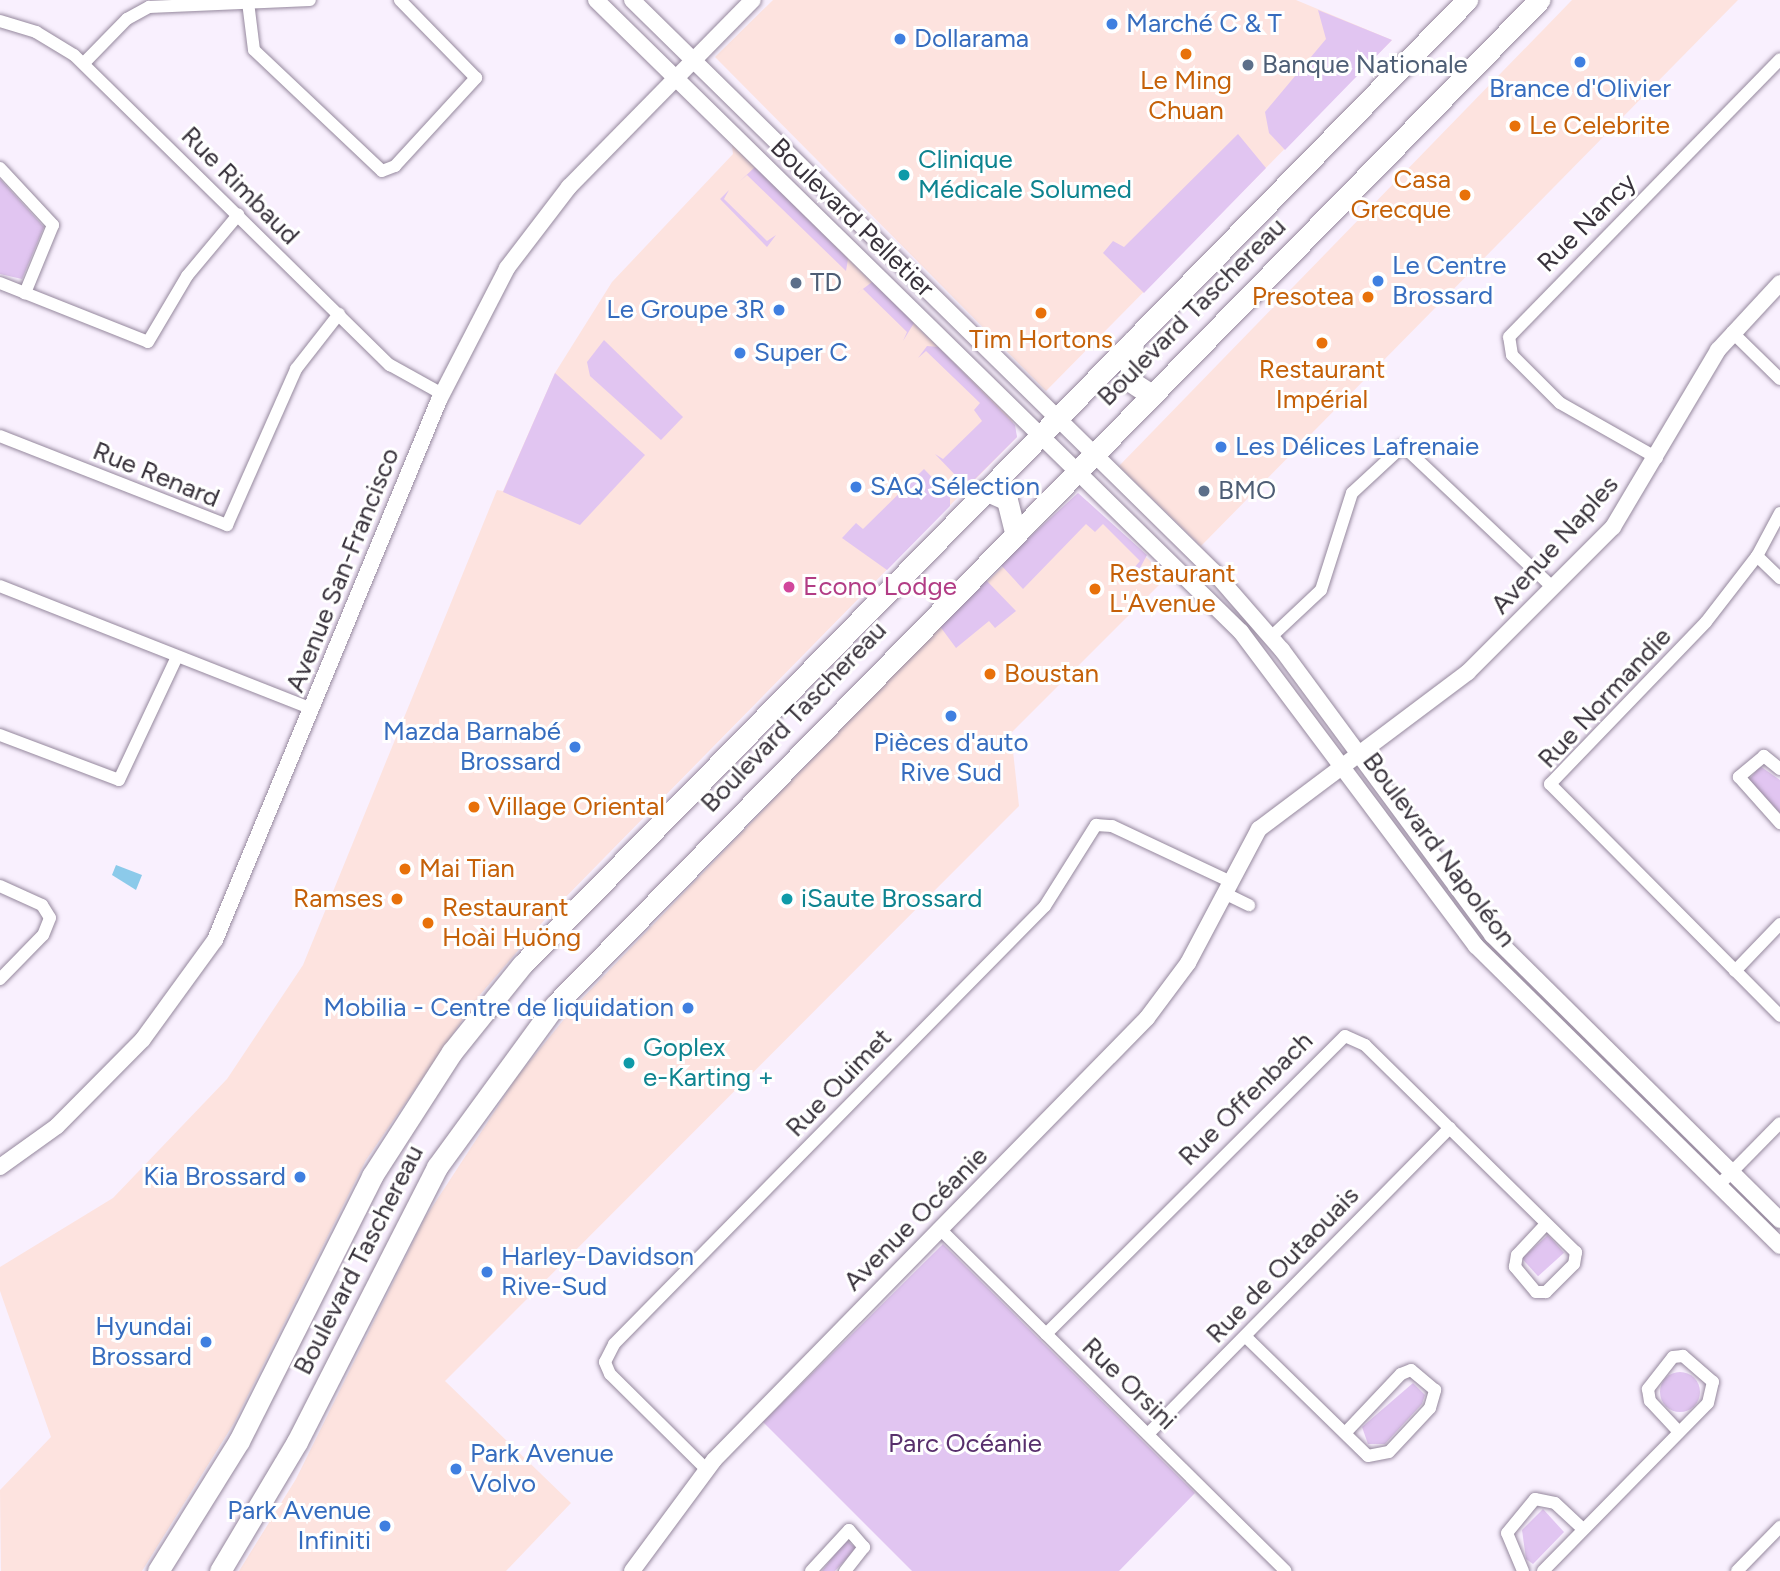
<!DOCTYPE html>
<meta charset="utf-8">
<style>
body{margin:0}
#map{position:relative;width:1780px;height:1571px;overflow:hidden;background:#f9f0fe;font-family:Figtree,sans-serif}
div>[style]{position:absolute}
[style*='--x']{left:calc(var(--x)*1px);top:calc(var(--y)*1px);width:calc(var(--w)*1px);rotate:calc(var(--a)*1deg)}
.commercial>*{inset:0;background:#fde3df}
.green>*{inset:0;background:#e1c5f1;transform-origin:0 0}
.round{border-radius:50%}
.water>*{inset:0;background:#8ccaea}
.roads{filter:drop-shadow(0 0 2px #95889d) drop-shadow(0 0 2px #95889d)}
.minor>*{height:12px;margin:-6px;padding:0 6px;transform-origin:6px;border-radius:6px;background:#fff}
.tertiary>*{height:16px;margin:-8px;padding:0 8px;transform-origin:8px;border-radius:8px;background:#fff}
.primary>*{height:21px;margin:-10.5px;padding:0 10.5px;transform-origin:10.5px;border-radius:10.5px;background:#fff}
.dots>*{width:19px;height:19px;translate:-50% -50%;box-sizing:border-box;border:4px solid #fff;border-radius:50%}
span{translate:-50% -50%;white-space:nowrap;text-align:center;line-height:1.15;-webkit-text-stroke:6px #fff;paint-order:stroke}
.shop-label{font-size:26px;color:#366cbe}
.left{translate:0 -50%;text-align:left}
.right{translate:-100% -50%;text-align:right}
.service-label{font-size:26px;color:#4e5e75}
.food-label{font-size:26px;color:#c56008}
.culture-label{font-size:26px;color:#0d838f}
.street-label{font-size:26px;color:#38323b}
.hotel-label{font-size:26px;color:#b23c85}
.park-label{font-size:26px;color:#582f6c}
</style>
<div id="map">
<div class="commercial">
<div style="clip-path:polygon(773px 0,1296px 0,1392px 40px,1046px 391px,715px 57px)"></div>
<div style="clip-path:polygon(1572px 0,1738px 0,1201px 546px,1119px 466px)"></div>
<div style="clip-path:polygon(732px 145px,1012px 420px,1017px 437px,553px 910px,479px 996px,366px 1160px,234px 1423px,142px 1571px,1px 1571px,0 1490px,51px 1437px,0 1291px,0 1267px,113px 1198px,227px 1079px,303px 965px,497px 490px,503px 491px,555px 373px,612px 282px,733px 154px)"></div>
<div style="clip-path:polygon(1075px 499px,1087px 501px,1167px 577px,1011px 733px,1019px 806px,445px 1381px,571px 1503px,506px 1571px,239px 1571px,296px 1479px,425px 1218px,517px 1077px,574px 1007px,943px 623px)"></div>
</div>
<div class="green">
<div style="clip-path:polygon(1318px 10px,1392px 40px,1285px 150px,1269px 133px,1265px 112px,1326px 39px)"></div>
<div style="clip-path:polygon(1238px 134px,1266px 168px,1144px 293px,1103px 253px,1113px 241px,1124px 247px)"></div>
<div style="clip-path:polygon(755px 167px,848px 259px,846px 271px,747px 175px,739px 182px)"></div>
<div style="clip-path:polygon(0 179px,44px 227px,22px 279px,0 274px)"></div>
<div style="clip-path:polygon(729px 190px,724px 199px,767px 241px,776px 235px,767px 247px,720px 199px)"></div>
<div style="clip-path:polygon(872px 282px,914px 323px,903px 341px,907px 332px,863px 289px,855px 295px)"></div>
<div style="clip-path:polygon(604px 340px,683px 417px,661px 440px,590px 376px,587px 362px)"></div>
<div style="clip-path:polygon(927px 346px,938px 347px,1015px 425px,1017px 437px,972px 482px,960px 480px,935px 454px,943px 459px,982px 421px,974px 410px,980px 403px,926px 351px,918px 358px)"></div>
<div style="clip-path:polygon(555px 373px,645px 455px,580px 525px,503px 492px)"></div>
<div style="clip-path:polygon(924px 469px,950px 496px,950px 506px,887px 570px,842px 538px,856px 523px,863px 529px)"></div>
<div style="clip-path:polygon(1078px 493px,1147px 555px,1140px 568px,1133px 569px,1140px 561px,1103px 524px,1095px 532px,1086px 524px,1023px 589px,1000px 564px)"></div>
<div style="clip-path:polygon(985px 579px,1016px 611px,995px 628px,989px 621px,956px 648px,939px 625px)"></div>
<div style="clip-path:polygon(1760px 766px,1780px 780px,1780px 813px,1749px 780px)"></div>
<div style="left:1548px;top:1235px;width:24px;height:35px;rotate:48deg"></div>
<div style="clip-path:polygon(943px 1244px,1195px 1493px,1119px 1571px,912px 1571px,763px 1422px)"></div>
<div class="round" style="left:1660px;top:1372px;width:40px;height:40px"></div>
<div style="clip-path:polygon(1413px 1383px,1425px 1395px,1422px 1404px,1385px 1444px,1368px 1444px,1362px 1427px)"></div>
<div style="clip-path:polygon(1543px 1509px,1564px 1532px,1533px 1564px,1526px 1559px,1522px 1530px)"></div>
<div style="clip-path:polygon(846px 1540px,856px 1548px,835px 1571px,822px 1571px)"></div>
</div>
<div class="water">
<div style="clip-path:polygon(116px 865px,142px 875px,136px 890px,112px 875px)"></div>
</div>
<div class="roads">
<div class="minor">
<div style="--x:248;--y:2;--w:48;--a:82.9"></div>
<div style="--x:254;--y:50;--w:176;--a:43.4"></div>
<div style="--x:382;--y:171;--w:14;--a:-21"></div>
<div style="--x:395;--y:166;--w:120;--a:-47.4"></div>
<div style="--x:476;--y:78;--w:109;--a:-134.3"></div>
<div style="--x:0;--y:21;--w:38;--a:17"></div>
<div style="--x:36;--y:32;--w:44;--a:31.2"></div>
<div style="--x:74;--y:55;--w:443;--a:44.5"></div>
<div style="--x:390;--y:365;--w:60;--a:29.1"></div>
<div style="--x:84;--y:63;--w:62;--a:-45.7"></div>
<div style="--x:127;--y:19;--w:25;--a:-29"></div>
<div style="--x:149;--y:7;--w:161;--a:-2.5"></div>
<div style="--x:0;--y:168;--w:78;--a:47.1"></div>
<div style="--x:53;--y:225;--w:74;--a:112.4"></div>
<div style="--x:0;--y:283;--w:159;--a:21.7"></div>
<div style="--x:148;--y:342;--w:77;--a:-59.4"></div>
<div style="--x:187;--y:276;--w:80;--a:-50.1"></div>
<div style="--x:1732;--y:332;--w:67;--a:44.4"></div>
<div style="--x:0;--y:436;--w:244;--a:21.4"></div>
<div style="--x:227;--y:525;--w:171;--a:-66.1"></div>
<div style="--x:296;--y:369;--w:70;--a:-52"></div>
<div style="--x:1657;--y:458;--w:112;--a:-150.4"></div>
<div style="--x:1560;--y:403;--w:68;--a:-135"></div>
<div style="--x:1512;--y:355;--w:18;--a:-99"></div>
<div style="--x:1509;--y:337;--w:388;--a:-45.7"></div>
<div style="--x:1780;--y:513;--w:49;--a:118.1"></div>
<div style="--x:1757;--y:556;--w:83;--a:127.7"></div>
<div style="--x:1706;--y:622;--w:225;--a:133.9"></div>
<div style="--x:1550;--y:784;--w:327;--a:45.2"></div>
<div style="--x:1757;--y:556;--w:32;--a:44"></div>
<div style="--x:0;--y:586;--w:335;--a:21.5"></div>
<div style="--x:1272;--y:636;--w:67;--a:-43.2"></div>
<div style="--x:1321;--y:590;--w:102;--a:-72.3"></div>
<div style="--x:1352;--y:493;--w:69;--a:-42.7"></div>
<div style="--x:1403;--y:446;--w:207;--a:43.4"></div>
<div style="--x:0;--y:735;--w:127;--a:20.7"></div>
<div style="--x:119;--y:780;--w:134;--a:-64.8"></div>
<div style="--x:1780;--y:769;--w:21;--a:-141"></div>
<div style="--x:1764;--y:756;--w:33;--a:140"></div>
<div style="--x:1739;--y:777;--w:62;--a:48.3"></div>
<div style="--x:0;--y:886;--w:46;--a:24.3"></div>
<div style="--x:42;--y:905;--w:15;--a:58"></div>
<div style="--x:50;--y:918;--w:18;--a:112"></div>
<div style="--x:43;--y:935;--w:62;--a:134.3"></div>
<div style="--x:1224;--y:893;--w:28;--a:26"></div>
<div style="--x:1735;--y:971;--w:65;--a:-46.2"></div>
<div style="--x:1718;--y:1186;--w:88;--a:-45.5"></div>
<div style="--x:940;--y:1229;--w:486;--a:44.7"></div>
<div style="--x:1046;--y:1334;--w:422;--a:-44.9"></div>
<div style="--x:1345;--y:1036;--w:22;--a:24"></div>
<div style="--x:1365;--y:1045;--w:296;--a:44.5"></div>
<div style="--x:1576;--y:1252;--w:12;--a:99"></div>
<div style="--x:1574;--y:1264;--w:40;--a:135"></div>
<div style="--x:1546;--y:1292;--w:10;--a:180"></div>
<div style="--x:1536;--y:1292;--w:33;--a:-130"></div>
<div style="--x:1515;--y:1267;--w:12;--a:-81"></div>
<div style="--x:1517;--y:1255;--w:42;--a:-46.9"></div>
<div style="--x:1246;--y:1337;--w:170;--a:44.3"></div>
<div style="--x:1368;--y:1456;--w:21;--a:-11"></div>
<div style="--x:1389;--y:1452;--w:60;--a:-47"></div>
<div style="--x:1430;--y:1408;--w:19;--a:-74"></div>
<div style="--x:1435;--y:1390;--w:31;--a:-140"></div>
<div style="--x:1411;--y:1370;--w:11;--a:158"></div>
<div style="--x:1401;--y:1374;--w:81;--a:133.5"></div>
<div style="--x:1148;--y:1434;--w:430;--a:-45.4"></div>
<div style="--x:706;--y:1469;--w:135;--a:-135.3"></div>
<div style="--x:610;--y:1374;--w:13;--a:-113"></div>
<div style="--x:605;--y:1362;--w:20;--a:-63"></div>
<div style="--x:614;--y:1344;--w:614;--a:-45.46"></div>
<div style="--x:1045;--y:906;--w:96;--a:-57.8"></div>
<div style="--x:1096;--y:825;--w:16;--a:4"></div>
<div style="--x:1112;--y:826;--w:129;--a:25.2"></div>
<div style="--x:811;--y:1571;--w:56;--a:-47.2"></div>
<div style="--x:849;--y:1530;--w:23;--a:49"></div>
<div style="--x:864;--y:1547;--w:31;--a:128"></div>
<div style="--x:1523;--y:1571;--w:41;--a:-112.8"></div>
<div style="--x:1507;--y:1533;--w:44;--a:-50.5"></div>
<div style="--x:1535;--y:1499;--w:20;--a:11"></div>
<div style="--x:1555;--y:1503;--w:38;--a:43"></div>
<div style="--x:1543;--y:1571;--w:235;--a:-45.5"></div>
<div style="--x:1708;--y:1403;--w:22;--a:-77"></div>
<div style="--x:1713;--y:1382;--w:40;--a:-139"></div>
<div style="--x:1683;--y:1356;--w:10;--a:174"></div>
<div style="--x:1673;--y:1357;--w:41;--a:128"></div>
<div style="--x:1648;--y:1389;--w:12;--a:81"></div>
<div style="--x:1650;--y:1401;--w:42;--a:46.9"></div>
<div style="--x:1737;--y:1571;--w:62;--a:-45.7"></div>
</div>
<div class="tertiary">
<div style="--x:596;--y:0;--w:903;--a:44.42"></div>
<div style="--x:1241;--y:632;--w:392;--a:53.2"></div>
<div style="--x:1476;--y:946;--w:427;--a:44.6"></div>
<div style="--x:632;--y:0;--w:816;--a:44.5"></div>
<div style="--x:1214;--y:572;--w:103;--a:48.9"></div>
<div style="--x:1282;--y:650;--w:354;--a:53.6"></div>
<div style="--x:1492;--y:935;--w:405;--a:44.7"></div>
<div style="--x:0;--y:1167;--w:70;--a:-35.7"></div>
<div style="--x:57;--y:1126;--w:122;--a:-45.3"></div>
<div style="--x:143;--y:1039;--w:122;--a:-54"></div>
<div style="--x:215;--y:940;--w:585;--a:-67.47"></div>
<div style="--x:439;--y:400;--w:148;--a:-62.7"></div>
<div style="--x:507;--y:268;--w:102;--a:-52.6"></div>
<div style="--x:569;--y:187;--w:262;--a:-45.5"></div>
<div style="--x:632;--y:1571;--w:138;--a:-53.5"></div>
<div style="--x:714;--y:1460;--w:619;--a:-45.59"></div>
<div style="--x:1147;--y:1018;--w:69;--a:-53.3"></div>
<div style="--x:1188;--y:963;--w:152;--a:-62.1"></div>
<div style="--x:1259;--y:829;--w:261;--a:-36.9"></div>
<div style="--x:1468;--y:672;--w:205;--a:-45"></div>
<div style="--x:1613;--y:527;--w:206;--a:-59.3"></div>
<div style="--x:1718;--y:350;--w:91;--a:-47.2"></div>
</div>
<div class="primary">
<div style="--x:1133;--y:341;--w:40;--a:94.3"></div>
<div style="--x:1130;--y:381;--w:24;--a:33"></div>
<div style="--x:985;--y:490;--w:24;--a:24"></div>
<div style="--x:1007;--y:500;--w:32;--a:76"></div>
<div style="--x:158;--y:1571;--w:153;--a:-58.1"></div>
<div style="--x:239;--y:1441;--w:297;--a:-63.3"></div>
<div style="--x:372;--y:1176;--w:148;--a:-57.2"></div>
<div style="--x:452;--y:1052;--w:112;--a:-51.2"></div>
<div style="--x:522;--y:965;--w:1351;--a:-45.6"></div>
<div style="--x:220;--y:1571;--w:150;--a:-59.2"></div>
<div style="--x:297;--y:1442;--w:309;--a:-63"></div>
<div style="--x:437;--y:1167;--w:200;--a:-53.9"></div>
<div style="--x:555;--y:1005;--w:1407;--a:-45.6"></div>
</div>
</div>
<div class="dots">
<div style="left:1112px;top:24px;background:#3f7fe0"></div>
<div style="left:900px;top:39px;background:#3f7fe0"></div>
<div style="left:1186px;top:54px;background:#e8710a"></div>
<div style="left:1580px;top:62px;background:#3f7fe0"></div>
<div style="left:1248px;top:65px;background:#5c6f8a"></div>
<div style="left:1515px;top:126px;background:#e8710a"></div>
<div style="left:904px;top:175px;background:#0f9aa8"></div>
<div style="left:1465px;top:195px;background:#e8710a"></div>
<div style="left:1378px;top:281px;background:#3f7fe0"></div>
<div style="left:796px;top:283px;background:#5c6f8a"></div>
<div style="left:1368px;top:297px;background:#e8710a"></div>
<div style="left:779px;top:310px;background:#3f7fe0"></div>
<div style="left:1041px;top:313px;background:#e8710a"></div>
<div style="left:1322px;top:343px;background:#e8710a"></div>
<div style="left:740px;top:353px;background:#3f7fe0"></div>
<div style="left:1221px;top:447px;background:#3f7fe0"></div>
<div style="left:856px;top:487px;background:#3f7fe0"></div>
<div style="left:1204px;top:491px;background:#5c6f8a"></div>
<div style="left:789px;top:587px;background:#d1479c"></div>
<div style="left:1095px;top:589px;background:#e8710a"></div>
<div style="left:990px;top:674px;background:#e8710a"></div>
<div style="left:951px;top:716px;background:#3f7fe0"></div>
<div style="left:575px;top:747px;background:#3f7fe0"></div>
<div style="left:474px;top:807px;background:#e8710a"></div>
<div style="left:405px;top:869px;background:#e8710a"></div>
<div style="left:397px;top:899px;background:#e8710a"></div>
<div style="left:787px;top:899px;background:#0f9aa8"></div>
<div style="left:428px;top:923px;background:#e8710a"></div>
<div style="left:688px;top:1008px;background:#3f7fe0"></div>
<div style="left:629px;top:1063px;background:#0f9aa8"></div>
<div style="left:300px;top:1177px;background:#3f7fe0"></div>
<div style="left:487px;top:1272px;background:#3f7fe0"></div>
<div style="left:206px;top:1342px;background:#3f7fe0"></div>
<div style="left:456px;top:1469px;background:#3f7fe0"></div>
<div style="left:385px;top:1526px;background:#3f7fe0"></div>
</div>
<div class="shop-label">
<span class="left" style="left:1126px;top:24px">Marché C &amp; T</span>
<span class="left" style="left:914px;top:39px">Dollarama</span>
<span style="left:1580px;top:89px">Brance d'Olivier</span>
<span class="left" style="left:1392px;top:281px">Le Centre<br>Brossard</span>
<span class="right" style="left:765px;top:310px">Le Groupe 3R</span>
<span class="left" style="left:754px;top:353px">Super C</span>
<span class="left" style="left:1235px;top:447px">Les Délices Lafrenaie</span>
<span class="left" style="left:870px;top:487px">SAQ Sélection</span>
<span class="right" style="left:561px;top:747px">Mazda Barnabé<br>Brossard</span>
<span style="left:951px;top:758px">Pièces d'auto<br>Rive Sud</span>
<span class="right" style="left:674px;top:1008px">Mobilia - Centre de liquidation</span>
<span class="right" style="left:286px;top:1177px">Kia Brossard</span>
<span class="left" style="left:501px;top:1272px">Harley-Davidson<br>Rive-Sud</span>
<span class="right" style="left:192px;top:1342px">Hyundai<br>Brossard</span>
<span class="left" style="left:470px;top:1469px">Park Avenue<br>Volvo</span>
<span class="right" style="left:371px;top:1526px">Park Avenue<br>Infiniti</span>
</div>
<div class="service-label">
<span class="left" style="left:1262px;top:65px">Banque Nationale</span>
<span class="left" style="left:810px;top:283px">TD</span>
<span class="left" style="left:1218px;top:491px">BMO</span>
</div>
<div class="food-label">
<span style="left:1186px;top:96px">Le Ming<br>Chuan</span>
<span class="left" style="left:1529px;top:126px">Le Celebrite</span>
<span class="right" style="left:1451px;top:195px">Casa<br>Grecque</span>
<span class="right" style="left:1354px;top:297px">Presotea</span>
<span style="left:1041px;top:340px">Tim Hortons</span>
<span style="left:1322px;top:385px">Restaurant<br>Impérial</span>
<span class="left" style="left:1109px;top:589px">Restaurant<br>L'Avenue</span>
<span class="left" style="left:1004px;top:674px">Boustan</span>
<span class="left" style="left:488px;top:807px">Village Oriental</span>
<span class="left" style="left:419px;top:869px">Mai Tian</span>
<span class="right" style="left:383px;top:899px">Ramses</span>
<span class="left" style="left:442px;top:923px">Restaurant<br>Hoài Huöng</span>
</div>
<div class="culture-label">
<span class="left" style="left:918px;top:175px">Clinique<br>Médicale Solumed</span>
<span class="left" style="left:801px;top:899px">iSaute Brossard</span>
<span class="left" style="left:643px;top:1063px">Goplex<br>e-Karting +</span>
</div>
<div class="street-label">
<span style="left:240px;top:186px;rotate:45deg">Rue Rimbaud</span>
<span style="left:852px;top:218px;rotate:44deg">Boulevard Pelletier</span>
<span style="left:1587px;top:223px;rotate:-45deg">Rue Nancy</span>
<span style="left:1192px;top:312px;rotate:-45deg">Boulevard Taschereau</span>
<span style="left:156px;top:475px;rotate:22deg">Rue Renard</span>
<span style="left:1555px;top:545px;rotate:-48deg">Avenue Naples</span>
<span style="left:343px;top:570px;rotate:-68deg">Avenue San-Francisco</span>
<span style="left:1605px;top:698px;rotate:-47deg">Rue Normandie</span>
<span style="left:794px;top:717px;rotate:-46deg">Boulevard Taschereau</span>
<span style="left:1439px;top:850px;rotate:53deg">Boulevard Napoléon</span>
<span style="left:839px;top:1083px;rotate:-46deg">Rue Ouimet</span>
<span style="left:1246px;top:1099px;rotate:-45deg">Rue Offenbach</span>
<span style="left:916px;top:1219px;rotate:-45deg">Avenue Océanie</span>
<span style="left:359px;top:1260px;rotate:-63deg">Boulevard Taschereau</span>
<span style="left:1283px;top:1265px;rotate:-46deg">Rue de Outaouais</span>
<span style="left:1129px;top:1384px;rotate:44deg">Rue Orsini</span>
</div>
<div class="hotel-label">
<span class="left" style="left:803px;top:587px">Econo Lodge</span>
</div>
<div class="park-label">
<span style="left:965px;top:1444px">Parc Océanie</span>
</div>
</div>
